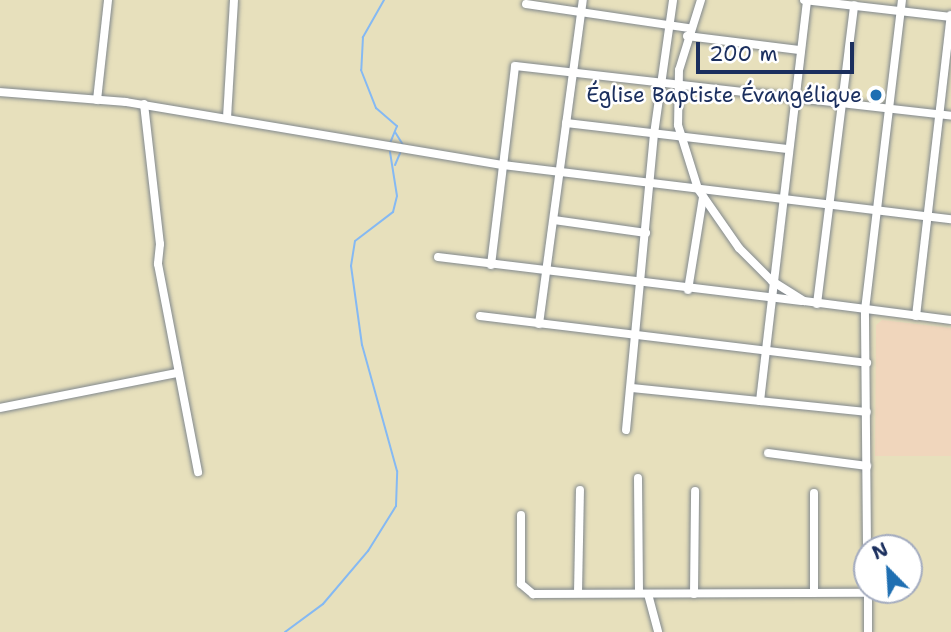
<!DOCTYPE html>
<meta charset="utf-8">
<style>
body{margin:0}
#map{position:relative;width:951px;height:632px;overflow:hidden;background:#e7e0bc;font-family:"Shantell Sans",sans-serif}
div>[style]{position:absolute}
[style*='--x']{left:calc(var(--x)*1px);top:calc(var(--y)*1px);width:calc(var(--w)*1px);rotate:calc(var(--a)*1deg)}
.built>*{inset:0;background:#f0d6bc}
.stream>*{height:2px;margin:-1px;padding:0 1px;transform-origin:1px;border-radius:1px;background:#85b9f3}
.roads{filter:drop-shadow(0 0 2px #81888d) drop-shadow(0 0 2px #81888d)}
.minor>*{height:8px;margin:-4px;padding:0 4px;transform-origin:4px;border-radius:4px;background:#fff}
.dots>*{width:19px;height:19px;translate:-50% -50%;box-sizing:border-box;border:4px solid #fff;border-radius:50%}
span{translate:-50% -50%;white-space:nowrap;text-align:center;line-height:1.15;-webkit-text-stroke:5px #fff;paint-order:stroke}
.poi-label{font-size:21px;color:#1b2f5e}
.right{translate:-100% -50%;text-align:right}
.north{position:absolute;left:853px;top:534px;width:70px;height:70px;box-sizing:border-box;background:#fff;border:2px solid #a4acbf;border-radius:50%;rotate:336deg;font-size:19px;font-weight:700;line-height:28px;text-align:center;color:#1b2f5e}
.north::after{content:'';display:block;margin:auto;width:24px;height:32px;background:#1f6fb2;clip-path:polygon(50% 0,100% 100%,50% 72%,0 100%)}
.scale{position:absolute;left:696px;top:42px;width:158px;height:32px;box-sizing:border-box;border:4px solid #1b2f5e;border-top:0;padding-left:9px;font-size:21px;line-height:24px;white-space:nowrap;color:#1b2f5e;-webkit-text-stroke:5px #fff;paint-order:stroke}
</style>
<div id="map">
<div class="built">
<div style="clip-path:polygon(882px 320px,951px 328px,951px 456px,875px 456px,876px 325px)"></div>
</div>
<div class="stream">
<div style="--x:384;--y:0;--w:43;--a:119.6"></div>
<div style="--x:363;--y:37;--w:33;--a:93"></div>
<div style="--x:361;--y:70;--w:41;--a:68.5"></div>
<div style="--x:376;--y:108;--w:28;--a:41"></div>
<div style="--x:397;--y:126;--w:18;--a:112"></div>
<div style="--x:395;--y:132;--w:15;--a:58"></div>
<div style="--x:395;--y:165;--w:13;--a:-67"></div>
<div style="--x:285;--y:632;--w:47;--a:-36.4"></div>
<div style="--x:323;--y:604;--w:70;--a:-49.7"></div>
<div style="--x:368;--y:551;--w:53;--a:-58.1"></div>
<div style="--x:396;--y:506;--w:35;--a:-88"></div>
<div style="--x:397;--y:471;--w:131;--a:-105.5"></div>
<div style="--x:362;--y:345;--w:80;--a:-97.9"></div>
<div style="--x:351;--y:266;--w:25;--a:-81"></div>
<div style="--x:355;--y:241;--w:48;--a:-37.3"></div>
<div style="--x:393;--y:212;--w:16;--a:-76"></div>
<div style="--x:397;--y:196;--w:45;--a:-99"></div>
</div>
<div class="roads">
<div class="minor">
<div style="--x:701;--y:0;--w:73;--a:107.4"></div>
<div style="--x:679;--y:70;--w:55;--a:91"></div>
<div style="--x:678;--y:125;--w:67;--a:72.6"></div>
<div style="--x:698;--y:189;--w:72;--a:55.2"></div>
<div style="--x:739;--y:248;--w:47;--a:45"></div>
<div style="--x:772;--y:281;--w:38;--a:32"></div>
<div style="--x:804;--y:301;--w:148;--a:7.4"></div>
<div style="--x:804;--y:0;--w:148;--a:6.6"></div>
<div style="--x:526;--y:4;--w:165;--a:8.4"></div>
<div style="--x:687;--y:36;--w:113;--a:7.1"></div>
<div style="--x:0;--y:92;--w:126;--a:4.5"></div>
<div style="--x:126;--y:102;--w:382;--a:9.5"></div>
<div style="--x:503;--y:165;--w:451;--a:6.9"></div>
<div style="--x:97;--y:100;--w:101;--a:-83.7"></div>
<div style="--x:144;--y:104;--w:141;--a:83.5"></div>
<div style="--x:160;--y:244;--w:20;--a:96"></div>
<div style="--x:158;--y:264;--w:212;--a:79.1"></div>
<div style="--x:227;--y:118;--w:118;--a:-86.6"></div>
<div style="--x:566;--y:123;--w:223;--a:6.7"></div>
<div style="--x:554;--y:220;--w:93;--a:8"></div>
<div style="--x:438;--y:257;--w:366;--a:6.9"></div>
<div style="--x:491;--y:265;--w:200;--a:-83.1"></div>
<div style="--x:515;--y:66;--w:439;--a:6.5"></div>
<div style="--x:688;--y:290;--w:94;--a:-80.8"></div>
<div style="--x:817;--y:304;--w:301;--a:-82.9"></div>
<div style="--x:480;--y:316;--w:390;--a:6.9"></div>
<div style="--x:916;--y:316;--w:303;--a:-83.4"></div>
<div style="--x:539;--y:324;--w:327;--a:-82.3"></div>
<div style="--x:631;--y:388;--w:237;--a:5.8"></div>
<div style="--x:760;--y:401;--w:404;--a:-83.3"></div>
<div style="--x:0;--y:408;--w:180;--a:-11.2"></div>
<div style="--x:626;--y:430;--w:297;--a:-84.6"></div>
<div style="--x:654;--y:134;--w:135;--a:-81.9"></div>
<div style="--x:768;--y:453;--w:100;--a:7.5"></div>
<div style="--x:638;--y:478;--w:115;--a:89.5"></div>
<div style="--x:814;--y:493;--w:100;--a:90"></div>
<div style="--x:521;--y:515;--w:69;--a:90"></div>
<div style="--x:521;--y:584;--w:16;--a:40"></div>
<div style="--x:533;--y:594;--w:335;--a:-0.2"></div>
<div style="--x:867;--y:548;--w:238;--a:-90.5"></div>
<div style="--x:865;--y:310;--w:312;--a:-83.2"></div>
<div style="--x:868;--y:590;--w:42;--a:90"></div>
<div style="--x:578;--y:593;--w:103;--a:-88.9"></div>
<div style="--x:648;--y:594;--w:39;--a:75"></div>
<div style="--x:694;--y:594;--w:103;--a:-89.4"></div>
</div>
</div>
<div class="dots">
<div style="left:876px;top:95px;background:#1f6fb2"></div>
</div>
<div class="poi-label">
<span class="right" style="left:862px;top:95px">Église Baptiste Évangélique</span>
</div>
<div class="north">N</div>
<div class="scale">200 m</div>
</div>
